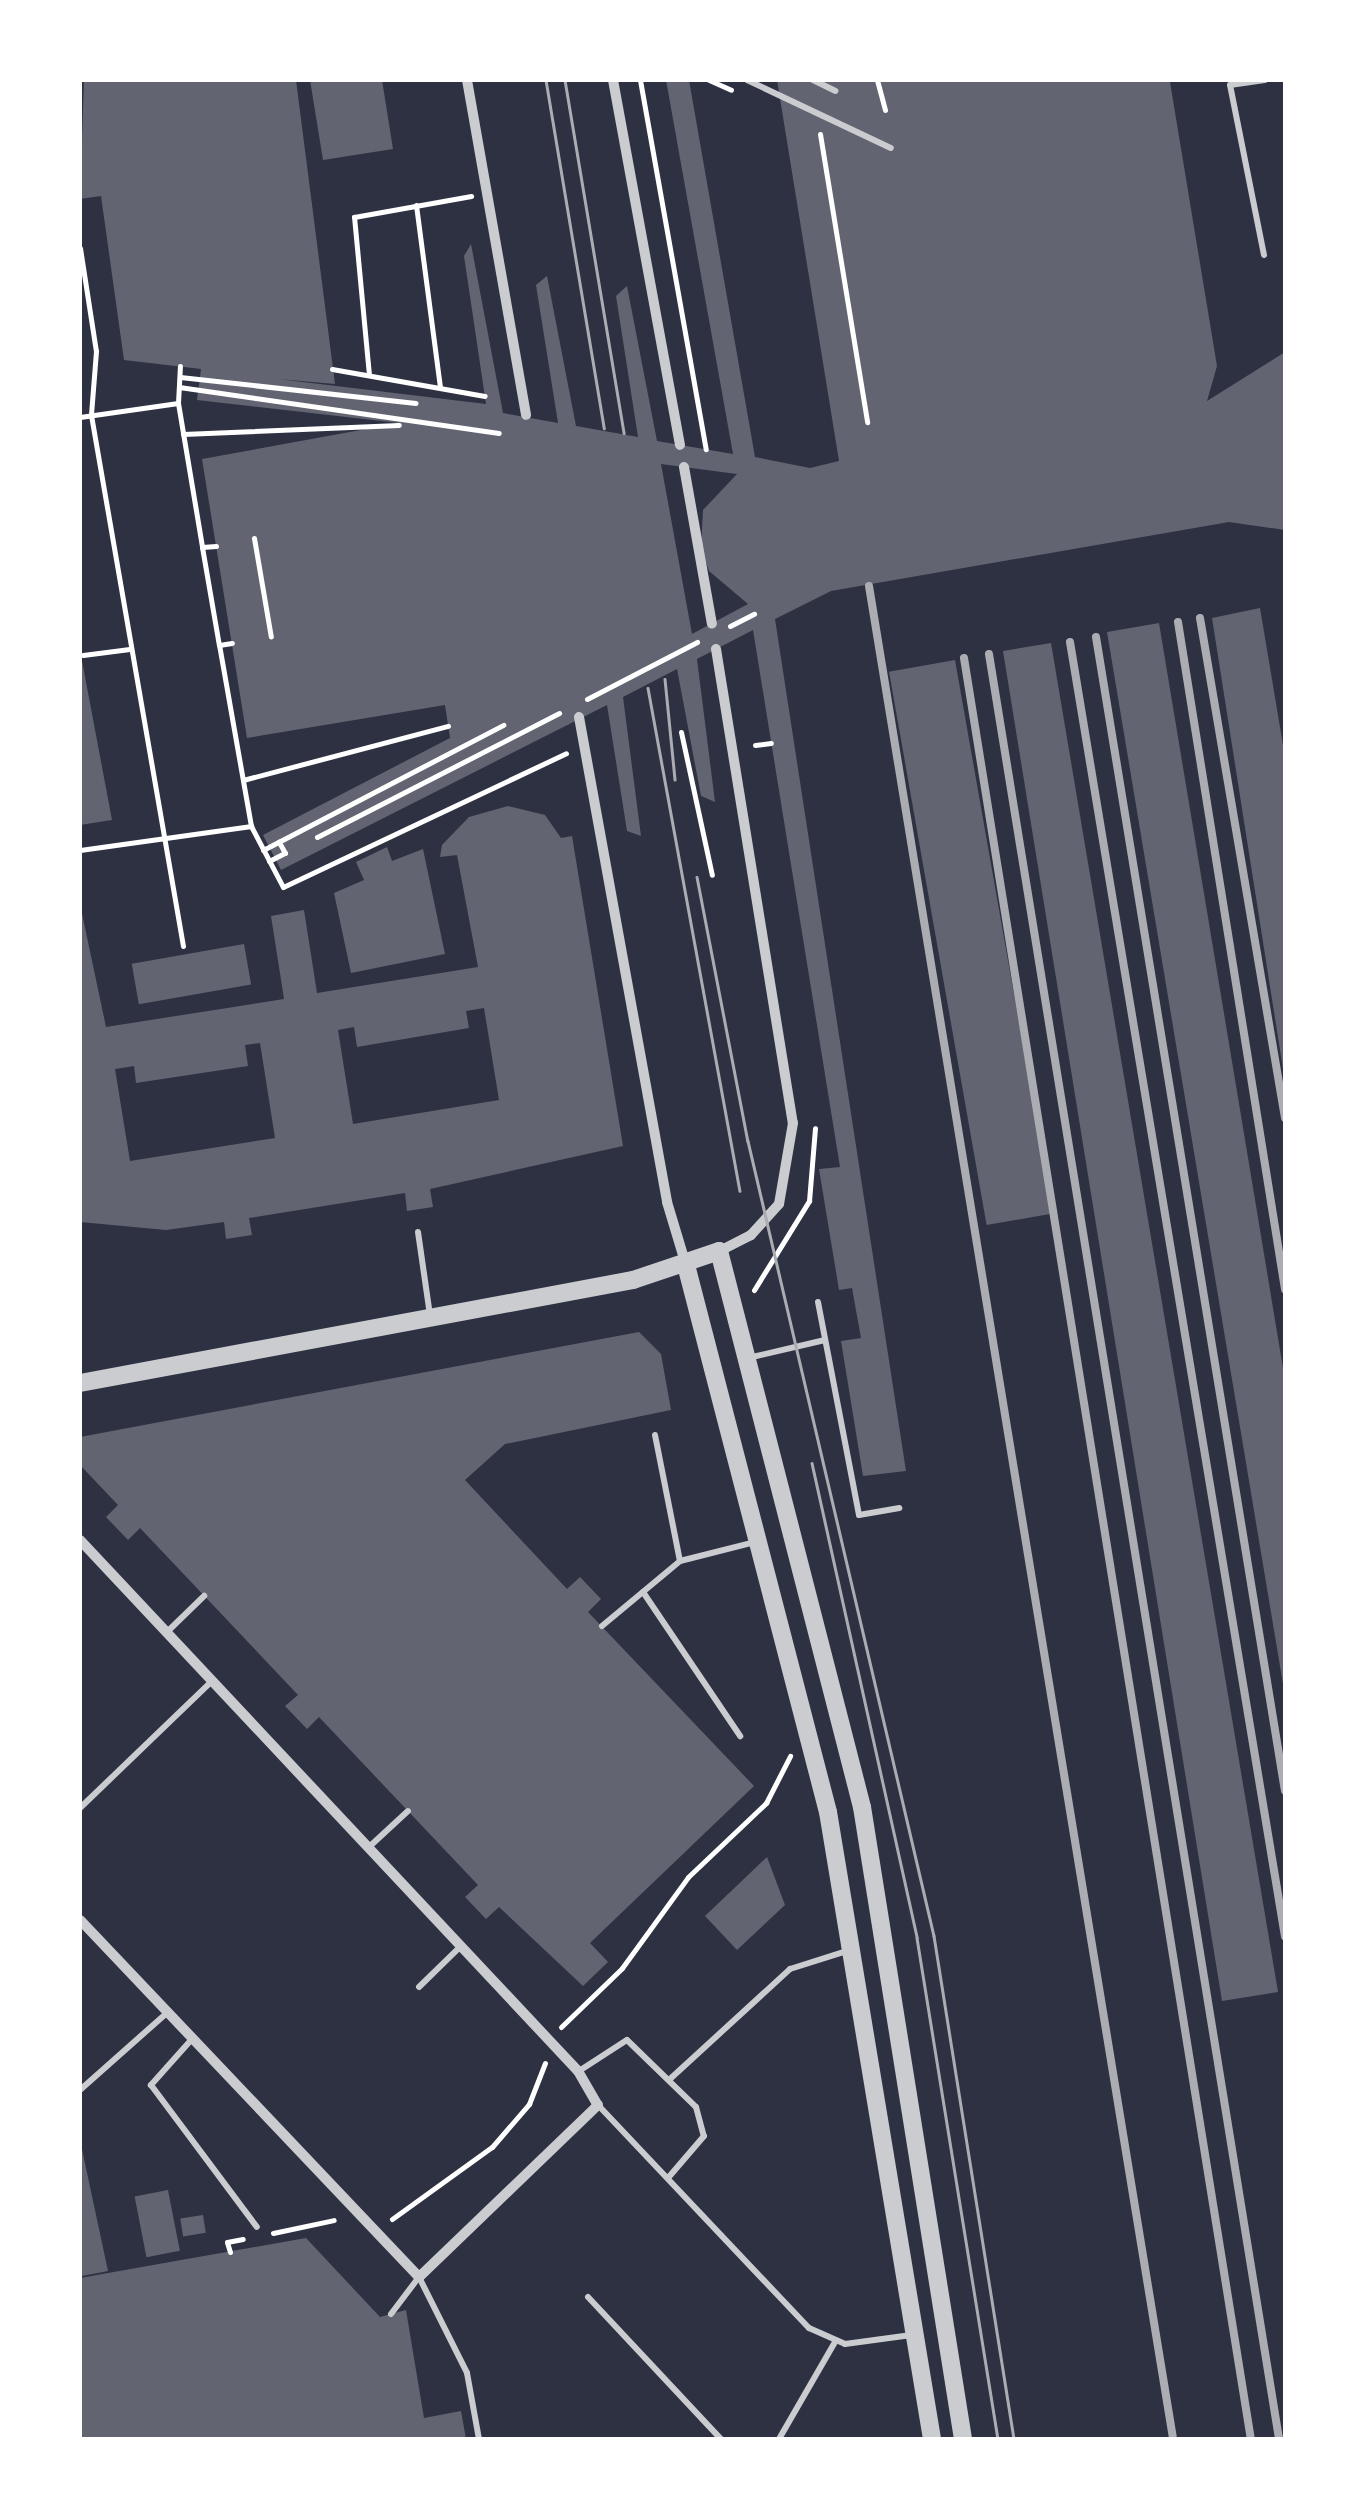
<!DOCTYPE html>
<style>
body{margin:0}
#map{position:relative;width:1365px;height:2519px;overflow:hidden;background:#2d3142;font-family:"PT Serif",serif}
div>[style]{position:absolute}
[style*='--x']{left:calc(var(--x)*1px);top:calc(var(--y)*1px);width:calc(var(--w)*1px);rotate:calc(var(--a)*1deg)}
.building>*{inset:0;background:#626471;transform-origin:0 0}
.path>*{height:5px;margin:-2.5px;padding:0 2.5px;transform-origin:2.5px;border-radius:2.5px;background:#fff}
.service>*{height:6px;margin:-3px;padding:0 3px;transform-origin:3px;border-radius:3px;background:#caccd0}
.minor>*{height:10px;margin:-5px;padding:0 5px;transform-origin:5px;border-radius:5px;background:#caccd0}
.tertiary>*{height:18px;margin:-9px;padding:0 9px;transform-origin:9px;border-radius:9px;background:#caccd0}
.tram>*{height:2.5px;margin:-1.25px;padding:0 1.25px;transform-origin:1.25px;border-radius:1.25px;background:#abadb3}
.rail>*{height:8px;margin:-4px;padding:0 4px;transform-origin:4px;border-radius:4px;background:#abadb3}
span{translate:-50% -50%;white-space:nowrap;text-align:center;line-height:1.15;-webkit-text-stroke:8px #fff;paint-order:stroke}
.frame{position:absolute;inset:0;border:82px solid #fff;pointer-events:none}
</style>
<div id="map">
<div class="building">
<div style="clip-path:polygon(evenodd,84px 80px,296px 80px,335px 384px,278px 379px,486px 404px,464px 256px,471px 244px,503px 413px,558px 423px,536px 285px,547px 276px,576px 426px,638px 437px,616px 296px,627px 286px,657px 441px,733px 454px,666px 80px,689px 80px,755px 457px,810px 468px,839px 461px,777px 80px,1170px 82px,1217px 366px,1207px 401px,1285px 352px,1285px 530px,1229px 522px,831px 591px,775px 619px,906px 1471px,863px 1476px,841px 1341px,861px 1338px,852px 1288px,839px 1290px,819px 1169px,840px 1167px,753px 630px,697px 659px,715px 802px,701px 796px,677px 669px,623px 697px,641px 836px,627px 831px,607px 705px,281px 870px,263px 835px,450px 738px,445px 705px,247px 738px,202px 459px,399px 423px,197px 400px,201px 369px,124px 360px,101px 196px,80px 199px,84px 80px,661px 464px,737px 474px,703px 510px,701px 549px,709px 571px,748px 604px,692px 634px,661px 464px)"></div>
<div style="clip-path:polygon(310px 80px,382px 80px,393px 149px,323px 160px)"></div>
<div style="clip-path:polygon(1260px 608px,1285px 757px,1283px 1069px,1212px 618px)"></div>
<div style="clip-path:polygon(1159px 623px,1285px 1380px,1285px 1696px,1107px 632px)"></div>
<div style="clip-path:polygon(1051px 643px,1278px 1992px,1222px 2001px,1003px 651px)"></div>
<div style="clip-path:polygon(80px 650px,112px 820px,80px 825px)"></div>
<div style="left:955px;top:660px;width:562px;height:67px;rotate:80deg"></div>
<div style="clip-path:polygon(evenodd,508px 806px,545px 815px,561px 838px,572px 836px,623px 1146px,430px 1189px,433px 1207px,407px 1211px,405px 1193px,249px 1218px,252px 1235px,226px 1239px,224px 1222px,166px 1230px,80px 1222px,80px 904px,106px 1027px,284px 999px,271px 916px,304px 910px,317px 993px,478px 967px,457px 855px,440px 857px,442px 845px,469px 817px,508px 806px,484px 1008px,499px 1100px,353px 1124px,338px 1030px,354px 1027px,357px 1047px,469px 1028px,466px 1011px,484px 1008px,508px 806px,260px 1043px,275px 1138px,130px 1161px,115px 1069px,134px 1066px,136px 1083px,248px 1066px,245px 1045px,260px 1043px)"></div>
<div style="clip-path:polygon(387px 847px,392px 861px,423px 849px,445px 954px,351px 973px,334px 893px,364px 880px,356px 862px)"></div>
<div style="left:244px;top:944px;width:41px;height:114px;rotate:80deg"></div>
<div style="clip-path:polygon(639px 1332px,661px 1354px,671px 1410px,505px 1444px,465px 1480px,567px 1589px,580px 1577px,601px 1599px,588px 1612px,754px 1786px,590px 1943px,608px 1962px,583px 1986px,499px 1907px,486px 1919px,465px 1897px,478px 1885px,319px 1717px,307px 1729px,285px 1706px,298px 1695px,140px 1528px,128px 1540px,106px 1517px,118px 1505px,80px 1465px,80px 1437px)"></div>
<div style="clip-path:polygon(767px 1857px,785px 1905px,737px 1950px,705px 1916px)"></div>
<div style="clip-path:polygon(80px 2140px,108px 2271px,82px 2276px,80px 2263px)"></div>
<div style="left:168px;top:2190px;width:62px;height:34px;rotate:79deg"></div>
<div style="left:203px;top:2215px;width:18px;height:23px;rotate:81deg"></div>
<div style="clip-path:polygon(306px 2238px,380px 2317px,406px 2310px,424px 2418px,461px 2411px,466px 2439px,80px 2439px,80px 2278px)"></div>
</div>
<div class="path">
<div style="--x:640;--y:80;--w:375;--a:79.9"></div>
<div style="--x:709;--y:80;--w:24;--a:24"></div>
<div style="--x:877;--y:80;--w:31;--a:75"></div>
<div style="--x:820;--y:134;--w:292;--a:80.7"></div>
<div style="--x:416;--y:205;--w:184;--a:82.5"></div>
<div style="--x:80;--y:248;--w:104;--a:81.2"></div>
<div style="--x:96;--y:351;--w:64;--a:94.5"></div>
<div style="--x:91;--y:415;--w:539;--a:80.17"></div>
<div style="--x:332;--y:369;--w:155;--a:10"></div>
<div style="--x:369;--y:375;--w:159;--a:-95.4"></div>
<div style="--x:354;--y:217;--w:119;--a:-10.2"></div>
<div style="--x:180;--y:377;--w:237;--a:6.3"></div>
<div style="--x:179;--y:387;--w:323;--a:8.2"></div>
<div style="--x:178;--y:403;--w:37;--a:-87"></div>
<div style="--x:80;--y:417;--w:99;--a:-8.1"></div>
<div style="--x:178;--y:403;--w:146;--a:80.5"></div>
<div style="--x:183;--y:434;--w:216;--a:-2.4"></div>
<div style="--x:254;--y:538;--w:100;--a:80.3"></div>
<div style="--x:216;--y:546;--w:14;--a:176"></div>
<div style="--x:202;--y:547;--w:99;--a:80.2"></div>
<div style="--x:730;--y:626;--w:27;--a:-27"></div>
<div style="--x:83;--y:655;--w:47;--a:-7.3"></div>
<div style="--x:587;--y:699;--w:124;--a:-27.4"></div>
<div style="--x:681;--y:732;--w:146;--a:77.8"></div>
<div style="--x:755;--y:745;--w:16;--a:-7"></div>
<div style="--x:243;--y:780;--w:212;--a:-14.8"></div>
<div style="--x:251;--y:826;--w:69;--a:62.3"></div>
<div style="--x:283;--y:887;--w:313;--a:-25.3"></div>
<div style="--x:317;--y:837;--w:272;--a:-27.1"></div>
<div style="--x:80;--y:850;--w:173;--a:-8"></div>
<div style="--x:251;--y:826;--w:184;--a:-100"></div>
<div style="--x:219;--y:645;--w:13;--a:-9"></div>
<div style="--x:263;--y:850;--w:271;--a:-27.5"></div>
<div style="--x:269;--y:861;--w:18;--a:-27"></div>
<div style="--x:285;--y:853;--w:13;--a:-119"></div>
<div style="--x:754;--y:1290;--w:105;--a:-58.3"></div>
<div style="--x:809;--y:1201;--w:73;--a:-85.3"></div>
<div style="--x:561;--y:2027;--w:85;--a:-44"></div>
<div style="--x:622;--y:1968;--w:112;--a:-54"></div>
<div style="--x:688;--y:1877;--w:108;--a:-43.5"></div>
<div style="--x:766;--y:1803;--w:53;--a:-62.9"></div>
<div style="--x:392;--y:2219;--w:123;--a:-35.8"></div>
<div style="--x:492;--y:2147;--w:57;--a:-49.3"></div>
<div style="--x:529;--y:2104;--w:44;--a:-68.7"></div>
<div style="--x:273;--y:2233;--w:62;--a:-12"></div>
<div style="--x:230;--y:2252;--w:10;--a:-107"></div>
<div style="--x:227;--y:2242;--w:16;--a:-11"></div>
</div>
<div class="service">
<div style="--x:747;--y:80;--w:159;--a:25.3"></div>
<div style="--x:813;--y:80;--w:25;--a:26"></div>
<div style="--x:1264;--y:255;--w:173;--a:-101.3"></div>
<div style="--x:1230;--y:85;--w:35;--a:-8"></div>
<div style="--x:418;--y:1232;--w:84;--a:81.8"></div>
<div style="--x:818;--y:1302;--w:217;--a:79.1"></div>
<div style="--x:859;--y:1515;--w:41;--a:-9.9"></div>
<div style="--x:748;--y:1358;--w:79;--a:-13.2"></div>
<div style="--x:655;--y:1435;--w:128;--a:78.8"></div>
<div style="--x:643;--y:1592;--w:174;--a:56"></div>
<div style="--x:602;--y:1626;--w:102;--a:-39.8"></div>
<div style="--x:680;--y:1561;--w:77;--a:-14.2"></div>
<div style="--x:167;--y:1632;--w:52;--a:-44.2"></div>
<div style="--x:80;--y:1808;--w:183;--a:-43.9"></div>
<div style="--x:369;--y:1847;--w:53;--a:-42.7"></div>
<div style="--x:419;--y:1987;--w:57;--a:-44.3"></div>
<div style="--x:192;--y:2039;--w:62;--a:131.7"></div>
<div style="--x:151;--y:2085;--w:177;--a:53.3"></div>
<div style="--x:579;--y:2071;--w:57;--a:-32.9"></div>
<div style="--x:627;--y:2040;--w:96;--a:44.2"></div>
<div style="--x:696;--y:2107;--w:30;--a:75"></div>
<div style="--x:704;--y:2136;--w:55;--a:130.6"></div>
<div style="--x:670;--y:2079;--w:163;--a:-42.5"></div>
<div style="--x:790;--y:1969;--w:60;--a:-17.5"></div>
<div style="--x:80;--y:2090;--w:118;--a:-41.6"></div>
<div style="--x:598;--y:2105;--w:307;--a:46.6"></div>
<div style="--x:809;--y:2328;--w:39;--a:24"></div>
<div style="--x:845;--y:2344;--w:67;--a:-7.8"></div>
<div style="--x:588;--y:2297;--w:195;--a:46.9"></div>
<div style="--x:391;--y:2314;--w:46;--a:-52.9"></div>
<div style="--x:419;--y:2277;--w:107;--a:63.4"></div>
<div style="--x:467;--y:2373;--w:67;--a:79.7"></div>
<div style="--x:779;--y:2439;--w:112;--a:-60"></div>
</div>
<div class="minor">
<div style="--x:467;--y:80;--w:340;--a:80"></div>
<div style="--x:613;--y:80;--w:371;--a:79.6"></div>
<div style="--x:684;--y:467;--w:159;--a:79.9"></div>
<div style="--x:716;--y:649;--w:480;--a:80.8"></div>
<div style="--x:793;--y:1123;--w:82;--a:99.8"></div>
<div style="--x:779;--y:1204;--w:42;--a:132.1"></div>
<div style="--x:751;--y:1235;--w:36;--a:153"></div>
<div style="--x:579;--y:717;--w:493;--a:79.7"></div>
<div style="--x:667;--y:1202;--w:66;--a:73.2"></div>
<div style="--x:80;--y:1540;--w:728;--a:46.84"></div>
<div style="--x:578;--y:2071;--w:39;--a:60"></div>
<div style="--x:598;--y:2105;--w:248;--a:136.1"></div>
<div style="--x:419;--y:2277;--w:492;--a:-133.5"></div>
</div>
<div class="tertiary">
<div style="--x:686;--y:1265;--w:565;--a:75.45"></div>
<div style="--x:828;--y:1812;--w:636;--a:80.58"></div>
<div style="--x:80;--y:1383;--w:563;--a:-10.55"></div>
<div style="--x:633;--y:1280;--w:91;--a:-18.6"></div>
<div style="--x:719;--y:1251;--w:574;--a:75.58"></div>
<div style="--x:862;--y:1807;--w:640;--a:80.92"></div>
</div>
<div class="tram">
<div style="--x:546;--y:80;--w:353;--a:80.5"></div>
<div style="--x:565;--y:80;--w:358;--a:80.5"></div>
<div style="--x:665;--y:679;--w:101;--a:84.3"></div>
<div style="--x:648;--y:688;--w:511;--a:79.64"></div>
<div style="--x:697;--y:877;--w:269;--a:79.1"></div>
<div style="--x:748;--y:1141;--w:816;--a:76.83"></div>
<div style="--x:934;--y:1936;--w:509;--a:80.96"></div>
<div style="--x:812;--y:1463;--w:486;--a:77.5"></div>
<div style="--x:917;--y:1938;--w:508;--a:80.82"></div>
</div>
<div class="rail">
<div style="--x:869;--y:586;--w:1878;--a:80.68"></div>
<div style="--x:1200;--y:618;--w:507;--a:80.35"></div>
<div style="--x:1178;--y:622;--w:676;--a:80.89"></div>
<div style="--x:1096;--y:637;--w:1169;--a:80.7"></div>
<div style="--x:1070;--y:642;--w:1312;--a:80.57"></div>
<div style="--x:989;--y:654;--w:1808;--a:80.77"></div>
<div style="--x:964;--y:658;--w:1804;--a:80.85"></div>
</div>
<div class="frame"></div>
</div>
